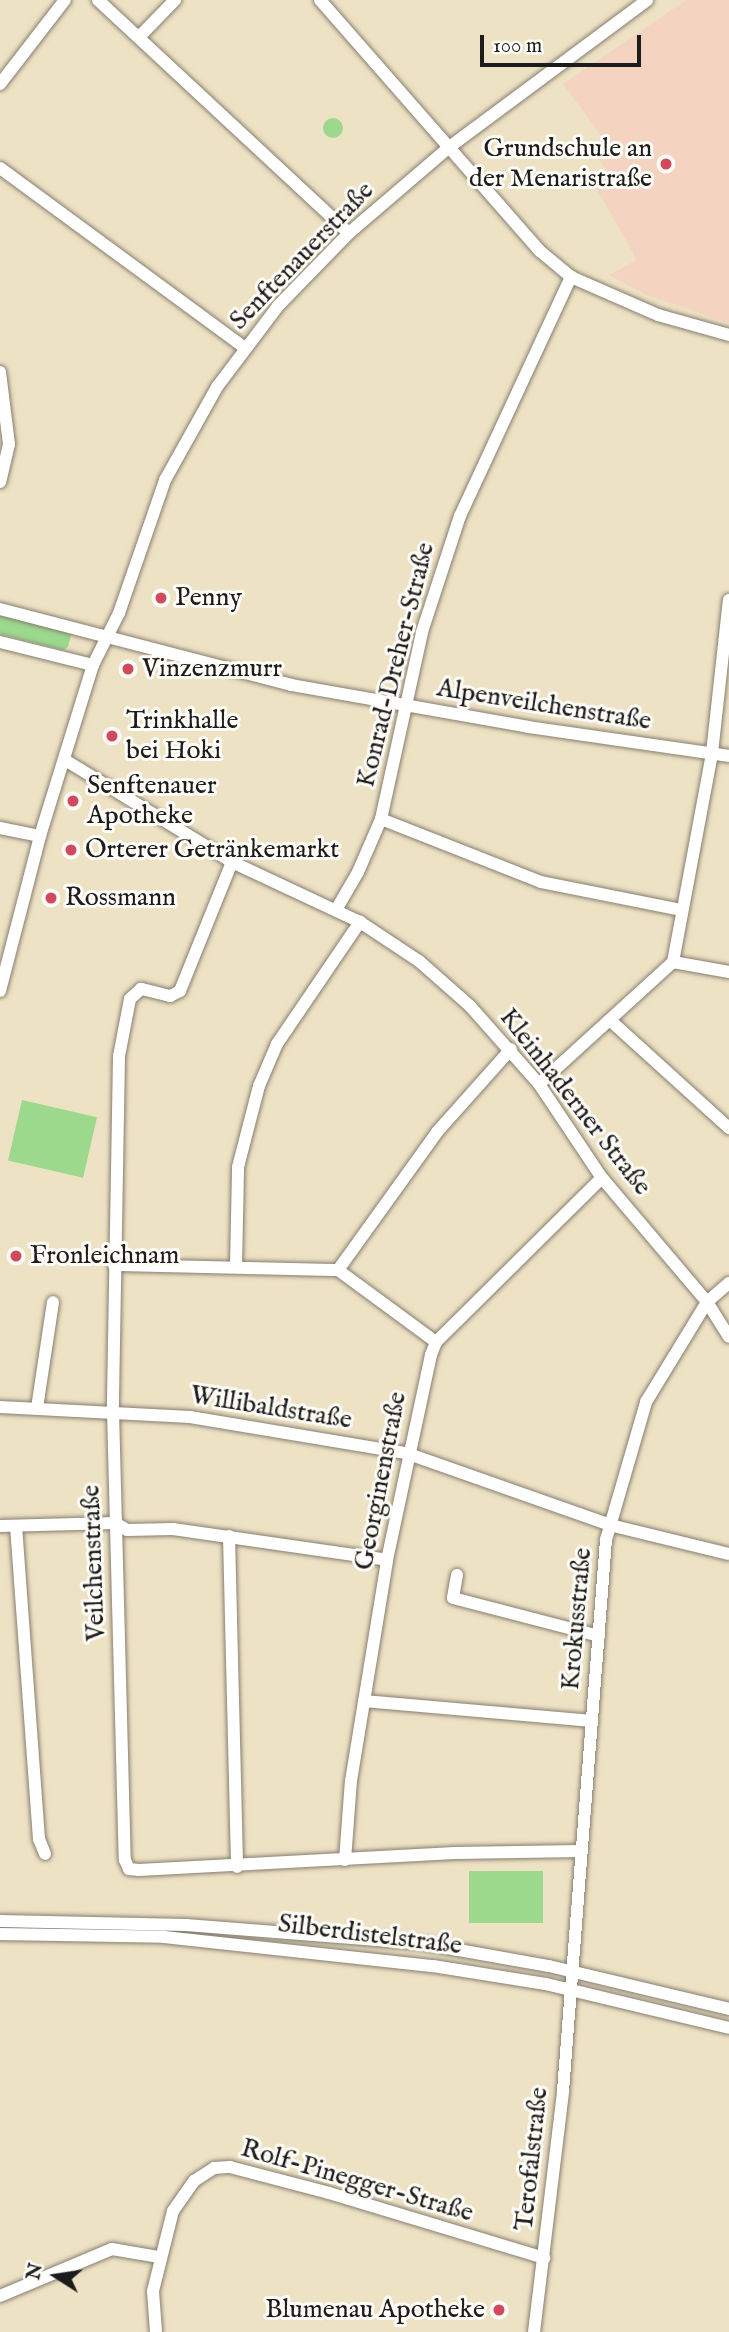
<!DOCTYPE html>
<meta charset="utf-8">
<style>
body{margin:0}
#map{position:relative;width:729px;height:2332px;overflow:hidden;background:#eee2c4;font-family:"IM FELL English",serif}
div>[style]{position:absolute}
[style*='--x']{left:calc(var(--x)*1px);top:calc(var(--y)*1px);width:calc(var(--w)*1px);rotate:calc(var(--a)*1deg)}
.built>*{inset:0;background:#f5d3c1}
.green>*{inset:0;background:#9cd98d;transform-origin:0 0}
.round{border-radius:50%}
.roads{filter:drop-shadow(0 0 2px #857f70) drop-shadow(0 0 2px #857f70)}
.minor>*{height:12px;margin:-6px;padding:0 6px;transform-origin:6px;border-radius:6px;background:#fff}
.dots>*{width:19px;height:19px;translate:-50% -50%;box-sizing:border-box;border:4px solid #fdfcf7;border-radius:50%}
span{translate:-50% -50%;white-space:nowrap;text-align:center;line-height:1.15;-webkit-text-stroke:6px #fdfcf7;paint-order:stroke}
.poi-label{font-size:26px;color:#1c1c1c}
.right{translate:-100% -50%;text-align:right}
.left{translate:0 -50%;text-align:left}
.street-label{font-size:26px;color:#1c1c1c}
.north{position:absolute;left:21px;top:2241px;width:70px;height:70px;-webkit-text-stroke:5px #fdfcf7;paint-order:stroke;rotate:282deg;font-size:19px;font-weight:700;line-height:28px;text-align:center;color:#1c1c1c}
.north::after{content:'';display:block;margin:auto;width:24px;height:32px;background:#1c1c1c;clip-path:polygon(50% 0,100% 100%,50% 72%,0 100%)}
.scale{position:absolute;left:480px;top:35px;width:161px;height:32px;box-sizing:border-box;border:4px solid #1c1c1c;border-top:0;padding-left:9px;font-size:21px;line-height:24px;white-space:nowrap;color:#1c1c1c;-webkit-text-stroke:5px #fdfcf7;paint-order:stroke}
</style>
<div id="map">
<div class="built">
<div style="clip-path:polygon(686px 0,729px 0,729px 323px,646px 295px,609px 275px,637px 260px,592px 181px,608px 171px,595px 156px,609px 146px,563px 84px)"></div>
</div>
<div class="green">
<div class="round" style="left:323px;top:118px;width:20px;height:20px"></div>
<div style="clip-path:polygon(0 614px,72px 632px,68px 647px,63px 650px,0 634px)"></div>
<div style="left:22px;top:1100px;width:77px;height:62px;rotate:13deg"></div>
<div style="left:469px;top:1871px;width:74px;height:52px"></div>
</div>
<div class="roads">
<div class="minor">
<div style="--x:98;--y:0;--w:342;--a:42.9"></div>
<div style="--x:320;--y:0;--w:334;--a:48.8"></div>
<div style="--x:540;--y:251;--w:40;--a:40"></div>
<div style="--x:571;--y:277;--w:95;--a:23.6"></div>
<div style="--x:658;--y:315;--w:74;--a:15.7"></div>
<div style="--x:139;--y:37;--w:52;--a:-45.8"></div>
<div style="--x:0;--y:84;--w:106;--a:-52.3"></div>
<div style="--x:0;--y:168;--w:304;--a:36.3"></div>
<div style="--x:0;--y:372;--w:73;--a:82.9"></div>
<div style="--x:9;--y:444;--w:39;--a:103"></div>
<div style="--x:0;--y:609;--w:301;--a:14.6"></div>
<div style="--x:291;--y:685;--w:241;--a:10"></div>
<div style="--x:528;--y:727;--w:203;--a:8.2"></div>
<div style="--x:0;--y:642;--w:96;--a:13.9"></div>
<div style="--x:65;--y:760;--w:196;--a:31.4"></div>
<div style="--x:232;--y:862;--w:141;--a:25.1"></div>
<div style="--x:360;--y:922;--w:71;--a:33.5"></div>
<div style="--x:419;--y:961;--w:68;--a:41.4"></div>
<div style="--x:470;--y:1006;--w:104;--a:48.5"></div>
<div style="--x:539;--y:1084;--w:113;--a:56.2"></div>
<div style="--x:602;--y:1178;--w:162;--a:49.7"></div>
<div style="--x:707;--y:1302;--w:41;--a:57.8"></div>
<div style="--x:381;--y:819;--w:172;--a:21.5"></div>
<div style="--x:541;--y:882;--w:143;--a:11.3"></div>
<div style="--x:0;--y:828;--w:41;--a:11.3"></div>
<div style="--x:232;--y:862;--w:139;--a:112"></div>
<div style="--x:180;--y:991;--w:11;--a:153"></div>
<div style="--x:170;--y:996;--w:30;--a:-166"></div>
<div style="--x:141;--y:989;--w:15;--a:138"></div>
<div style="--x:130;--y:999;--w:58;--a:100.9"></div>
<div style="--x:119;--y:1056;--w:355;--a:91"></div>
<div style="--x:113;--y:1411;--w:449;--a:88.5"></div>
<div style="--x:125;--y:1860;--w:10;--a:66"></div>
<div style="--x:129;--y:1869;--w:10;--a:6"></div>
<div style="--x:139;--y:1870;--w:316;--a:-3.1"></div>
<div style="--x:455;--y:1853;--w:125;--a:-0.9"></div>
<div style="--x:336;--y:910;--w:44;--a:-59.9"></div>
<div style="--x:358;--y:872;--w:58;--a:-66.5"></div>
<div style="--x:381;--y:819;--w:191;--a:-77.6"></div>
<div style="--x:422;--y:632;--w:122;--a:-71.9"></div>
<div style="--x:460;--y:516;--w:264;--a:-65.1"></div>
<div style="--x:673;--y:962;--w:57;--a:10.1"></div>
<div style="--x:0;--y:991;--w:160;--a:-75.5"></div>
<div style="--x:40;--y:836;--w:179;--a:-72.8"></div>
<div style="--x:93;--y:665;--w:58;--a:-63.4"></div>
<div style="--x:119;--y:613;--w:141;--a:-70.9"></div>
<div style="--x:165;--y:480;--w:107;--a:-60.8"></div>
<div style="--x:217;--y:387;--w:101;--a:-53"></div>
<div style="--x:278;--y:306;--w:102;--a:-45.8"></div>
<div style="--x:349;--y:233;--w:130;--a:-40.6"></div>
<div style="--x:448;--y:148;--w:248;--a:-36.6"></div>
<div style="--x:612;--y:1022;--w:158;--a:42.2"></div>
<div style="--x:539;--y:1084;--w:181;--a:-42.3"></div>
<div style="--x:673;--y:962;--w:213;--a:-79.4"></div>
<div style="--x:712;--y:753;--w:154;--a:-83.7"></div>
<div style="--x:114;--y:1265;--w:224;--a:1.3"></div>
<div style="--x:338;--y:1270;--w:122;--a:36.3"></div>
<div style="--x:236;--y:1266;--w:99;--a:-88.8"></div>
<div style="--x:238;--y:1167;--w:84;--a:-75.5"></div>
<div style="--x:259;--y:1086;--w:46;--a:-66.8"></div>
<div style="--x:277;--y:1044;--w:148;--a:-55.8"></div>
<div style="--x:338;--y:1270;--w:170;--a:-54.3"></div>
<div style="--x:437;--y:1132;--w:111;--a:-48.3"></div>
<div style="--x:0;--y:1407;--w:190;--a:3"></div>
<div style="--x:190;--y:1417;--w:219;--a:9.5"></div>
<div style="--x:406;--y:1453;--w:216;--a:19.4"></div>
<div style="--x:610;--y:1525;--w:122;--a:13.7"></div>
<div style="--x:37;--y:1408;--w:107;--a:-81.4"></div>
<div style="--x:0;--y:1526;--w:115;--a:-1.5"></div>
<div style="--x:115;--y:1523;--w:14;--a:30"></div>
<div style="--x:127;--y:1530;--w:46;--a:-1.2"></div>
<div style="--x:173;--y:1529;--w:216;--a:8.2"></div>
<div style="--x:16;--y:1526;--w:314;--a:85.8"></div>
<div style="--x:39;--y:1839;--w:16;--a:68"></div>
<div style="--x:229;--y:1536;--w:331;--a:88.6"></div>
<div style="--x:457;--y:1575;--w:23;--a:100"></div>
<div style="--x:453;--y:1598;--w:151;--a:14.6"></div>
<div style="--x:364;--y:1701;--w:229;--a:5"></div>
<div style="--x:345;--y:1860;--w:79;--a:-85.7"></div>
<div style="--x:351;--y:1781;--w:224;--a:-80.7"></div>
<div style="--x:387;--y:1560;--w:210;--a:-77.9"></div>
<div style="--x:431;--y:1355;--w:14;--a:-69"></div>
<div style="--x:436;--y:1342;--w:233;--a:-44.7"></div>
<div style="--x:0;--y:1921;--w:186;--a:1.2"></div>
<div style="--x:186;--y:1925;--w:240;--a:4.5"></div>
<div style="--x:425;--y:1944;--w:126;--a:10.1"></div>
<div style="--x:549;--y:1966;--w:185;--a:13.4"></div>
<div style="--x:0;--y:1934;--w:164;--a:1"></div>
<div style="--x:164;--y:1937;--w:271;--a:6.2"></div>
<div style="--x:433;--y:1966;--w:114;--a:9.1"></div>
<div style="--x:546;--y:1984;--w:188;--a:13.5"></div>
<div style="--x:0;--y:2296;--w:121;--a:-22.8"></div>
<div style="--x:112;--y:2249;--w:48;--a:9.7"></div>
<div style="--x:156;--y:2332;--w:41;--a:-94.2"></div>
<div style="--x:153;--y:2291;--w:82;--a:-76"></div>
<div style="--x:173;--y:2211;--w:37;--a:-55"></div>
<div style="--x:194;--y:2181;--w:24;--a:-33"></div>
<div style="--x:214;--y:2168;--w:16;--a:-4"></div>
<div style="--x:230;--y:2167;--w:102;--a:14.7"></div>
<div style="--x:329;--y:2193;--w:225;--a:16.8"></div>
<div style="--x:534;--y:2332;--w:243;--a:-83.1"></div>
<div style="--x:563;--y:2091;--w:553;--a:-85.54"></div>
<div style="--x:606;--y:1540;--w:144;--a:-73.8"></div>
<div style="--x:646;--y:1402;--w:117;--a:-58.6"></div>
<div style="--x:707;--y:1302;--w:29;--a:-41"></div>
</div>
</div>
<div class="dots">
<div style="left:666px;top:164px;background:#d1495b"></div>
<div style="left:161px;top:598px;background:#d1495b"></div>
<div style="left:128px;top:669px;background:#d1495b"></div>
<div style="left:112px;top:736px;background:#d1495b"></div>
<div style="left:73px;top:801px;background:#d1495b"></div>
<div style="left:71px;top:850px;background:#d1495b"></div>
<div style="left:51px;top:898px;background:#d1495b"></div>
<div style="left:16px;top:1256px;background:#d1495b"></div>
<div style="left:499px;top:2310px;background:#d1495b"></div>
</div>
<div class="poi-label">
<span class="right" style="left:652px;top:164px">Grundschule an<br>der Menaristraße</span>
<span class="left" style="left:175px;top:598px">Penny</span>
<span class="left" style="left:142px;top:669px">Vinzenzmurr</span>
<span class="left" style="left:126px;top:736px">Trinkhalle<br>bei Hoki</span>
<span class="left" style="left:87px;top:801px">Senftenauer<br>Apotheke</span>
<span class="left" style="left:85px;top:850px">Orterer Getränkemarkt</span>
<span class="left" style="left:65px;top:898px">Rossmann</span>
<span class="left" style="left:30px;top:1256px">Fronleichnam</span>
<span class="right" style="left:485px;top:2310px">Blumenau Apotheke</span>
</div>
<div class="street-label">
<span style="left:302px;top:256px;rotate:-46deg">Senftenauerstraße</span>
<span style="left:396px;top:665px;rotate:-76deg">Konrad-Dreher-Straße</span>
<span style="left:544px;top:705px;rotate:9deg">Alpenveilchenstraße</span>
<span style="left:575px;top:1102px;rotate:52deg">Kleinhaderner Straße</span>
<span style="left:271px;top:1408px;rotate:9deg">Willibaldstraße</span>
<span style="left:381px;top:1481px;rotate:-79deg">Georginenstraße</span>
<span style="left:94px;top:1563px;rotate:-92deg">Veilchenstraße</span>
<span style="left:577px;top:1619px;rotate:-85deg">Krokusstraße</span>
<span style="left:370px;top:1935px;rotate:7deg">Silberdistelstraße</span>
<span style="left:532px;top:2159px;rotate:-84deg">Terofalstraße</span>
<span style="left:357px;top:2181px;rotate:16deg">Rolf-Pinegger-Straße</span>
</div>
<div class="north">N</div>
<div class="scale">100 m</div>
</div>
